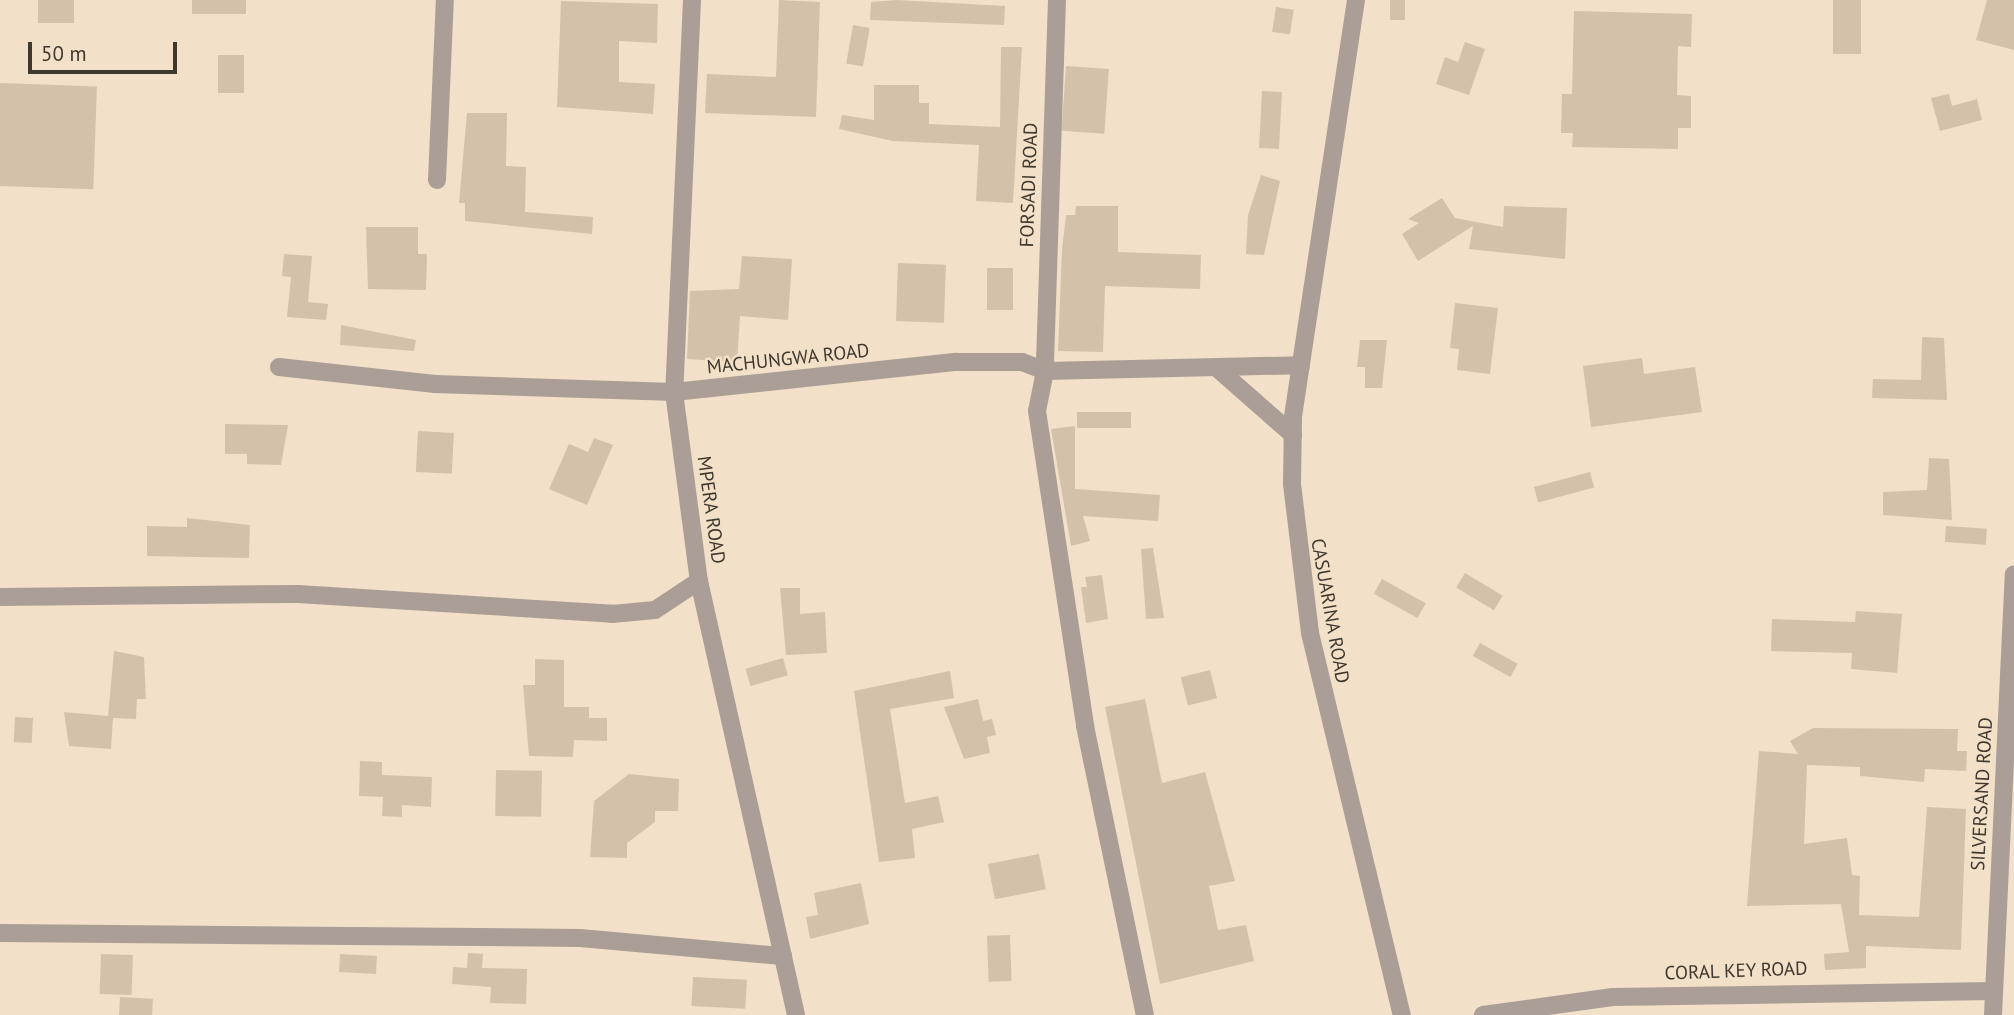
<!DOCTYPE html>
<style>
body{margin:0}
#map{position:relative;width:2014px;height:1015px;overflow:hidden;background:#f3e0c8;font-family:"PT Sans",sans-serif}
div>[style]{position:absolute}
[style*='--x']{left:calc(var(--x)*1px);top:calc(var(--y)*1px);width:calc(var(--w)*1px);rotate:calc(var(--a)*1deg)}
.building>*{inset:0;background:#d4c1a9;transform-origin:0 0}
.minor>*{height:18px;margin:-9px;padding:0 9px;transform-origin:9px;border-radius:9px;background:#aa9e97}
span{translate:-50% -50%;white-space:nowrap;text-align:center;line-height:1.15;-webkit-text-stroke:5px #f3e0c8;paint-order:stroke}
.street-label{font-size:19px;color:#3f382e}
.scale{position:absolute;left:28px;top:42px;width:149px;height:32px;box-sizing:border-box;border:4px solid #3f382e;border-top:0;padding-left:9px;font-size:21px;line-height:24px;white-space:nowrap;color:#3f382e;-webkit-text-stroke:5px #f3e0c8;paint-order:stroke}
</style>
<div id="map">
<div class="building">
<div style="left:38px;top:0;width:36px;height:23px"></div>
<div style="left:192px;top:0;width:54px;height:14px"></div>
<div style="clip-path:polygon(779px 0,820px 2px,816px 117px,705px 113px,707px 74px,776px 77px)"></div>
<div style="clip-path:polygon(896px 0,1005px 6px,1004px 25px,870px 20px,871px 2px)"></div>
<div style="left:1390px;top:0;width:15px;height:20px"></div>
<div style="left:1833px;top:0;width:28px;height:54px"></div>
<div style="clip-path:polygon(1987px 0,2014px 0,2014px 50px,1976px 40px)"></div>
<div style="clip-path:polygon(561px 1px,658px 4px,657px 43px,619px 41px,619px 82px,655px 84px,653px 114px,557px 107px)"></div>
<div style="left:1276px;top:7px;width:18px;height:25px;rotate:9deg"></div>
<div style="clip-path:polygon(1574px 11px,1692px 14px,1691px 47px,1678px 46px,1677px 95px,1691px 96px,1691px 128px,1678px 128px,1678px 149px,1572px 147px,1573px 133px,1561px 133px,1562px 94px,1572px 94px)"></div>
<div style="left:853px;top:25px;width:17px;height:39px;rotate:10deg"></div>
<div style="clip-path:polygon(1465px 42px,1485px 49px,1469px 95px,1436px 84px,1445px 57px,1458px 62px)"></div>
<div style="clip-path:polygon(1001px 47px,1022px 47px,1013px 203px,976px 201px,979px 145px,893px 141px,839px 129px,842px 115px,874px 120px,874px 85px,919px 85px,919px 103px,929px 103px,929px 124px,1000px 127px)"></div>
<div style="left:218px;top:55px;width:26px;height:38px"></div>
<div style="left:1066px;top:66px;width:43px;height:65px;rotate:4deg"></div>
<div style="left:0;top:83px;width:97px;height:103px;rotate:2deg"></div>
<div style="left:1262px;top:91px;width:20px;height:57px;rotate:3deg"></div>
<div style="clip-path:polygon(1949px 94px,1952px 106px,1977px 99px,1982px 120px,1940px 131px,1931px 98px)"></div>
<div style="clip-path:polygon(467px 113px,507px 113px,506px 166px,526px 167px,525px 212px,593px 217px,592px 234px,465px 221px,465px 203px,459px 203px)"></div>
<div style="clip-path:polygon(1261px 175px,1280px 181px,1264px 255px,1246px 254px,1248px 215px)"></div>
<div style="clip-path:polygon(1442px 198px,1455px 218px,1503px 227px,1504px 206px,1567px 208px,1565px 259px,1469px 249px,1473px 226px,1418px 261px,1402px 234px,1419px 223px,1408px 219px)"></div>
<div style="clip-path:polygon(1076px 206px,1118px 206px,1118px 252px,1201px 255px,1200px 289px,1105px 286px,1103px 352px,1058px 351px,1062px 250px,1066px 215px,1075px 215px)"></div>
<div style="clip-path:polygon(366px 227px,418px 227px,418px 254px,427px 254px,426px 290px,368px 289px)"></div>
<div style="clip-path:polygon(284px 254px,312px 256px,308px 302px,328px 304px,326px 320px,287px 317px,291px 277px,282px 276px)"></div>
<div style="clip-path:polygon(742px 256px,792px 259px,788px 320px,740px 316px,737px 362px,687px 359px,690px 291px,739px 289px)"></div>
<div style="left:898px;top:263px;width:48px;height:58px;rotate:2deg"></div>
<div style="left:987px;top:268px;width:26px;height:42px"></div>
<div style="clip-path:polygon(1455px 303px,1498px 308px,1490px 374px,1457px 370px,1459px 349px,1450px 348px)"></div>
<div style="clip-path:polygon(341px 325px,416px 340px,414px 351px,340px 345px)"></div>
<div style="clip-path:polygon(1922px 337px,1944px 338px,1947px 400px,1872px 398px,1873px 379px,1921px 380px)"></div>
<div style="clip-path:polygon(1360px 340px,1387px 340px,1382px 388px,1365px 388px,1365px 367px,1357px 367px)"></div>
<div style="clip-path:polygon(1642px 358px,1644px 374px,1695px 367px,1702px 412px,1591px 427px,1583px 366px)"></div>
<div style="left:1077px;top:412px;width:54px;height:16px"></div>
<div style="clip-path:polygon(225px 424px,288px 425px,281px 465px,247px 464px,247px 454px,225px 454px)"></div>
<div style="clip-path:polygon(1075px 426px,1075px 489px,1160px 495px,1158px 521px,1083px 516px,1090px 541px,1071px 546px,1051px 429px)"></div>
<div style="left:418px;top:431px;width:36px;height:41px;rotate:3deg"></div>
<div style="clip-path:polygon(594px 438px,613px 445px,587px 505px,549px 489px,569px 444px,588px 452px)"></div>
<div style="clip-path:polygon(1929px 458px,1949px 459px,1952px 520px,1883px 515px,1883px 492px,1927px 490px)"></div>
<div style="left:1590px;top:472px;width:16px;height:58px;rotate:75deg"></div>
<div style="clip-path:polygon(187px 518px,250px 525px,249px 558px,147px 556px,147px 526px,187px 527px)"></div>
<div style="left:1946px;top:526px;width:41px;height:16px;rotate:4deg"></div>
<div style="clip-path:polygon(1153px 548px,1164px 618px,1146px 619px,1141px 549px)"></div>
<div style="left:1465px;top:573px;width:44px;height:17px;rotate:31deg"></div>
<div style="clip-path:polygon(1102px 575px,1108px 619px,1086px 623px,1081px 587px,1087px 587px,1085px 577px)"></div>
<div style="left:1382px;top:579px;width:50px;height:17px;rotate:29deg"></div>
<div style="clip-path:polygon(780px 588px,800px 588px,800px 614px,825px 612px,827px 653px,786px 655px)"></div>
<div style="clip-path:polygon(1856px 611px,1902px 614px,1897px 673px,1851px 669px,1852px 653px,1771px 651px,1772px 619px,1855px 622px)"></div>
<div style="left:1480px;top:643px;width:43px;height:15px;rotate:29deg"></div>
<div style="clip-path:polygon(114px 651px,144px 657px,146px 699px,137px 699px,136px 719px,113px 718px,111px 749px,69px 746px,64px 712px,108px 716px)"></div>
<div style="left:783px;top:658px;width:18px;height:39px;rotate:74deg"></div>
<div style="clip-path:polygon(535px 659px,564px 660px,564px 707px,589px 707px,589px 718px,607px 718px,607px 741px,574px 740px,573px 757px,529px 756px,523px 685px,535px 685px)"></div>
<div style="left:1210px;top:670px;width:29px;height:30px;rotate:76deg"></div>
<div style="clip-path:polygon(950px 671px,954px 698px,890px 709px,905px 803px,938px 796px,944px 822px,912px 829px,915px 858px,879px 862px,854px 691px)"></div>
<div style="clip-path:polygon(978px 699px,983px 721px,992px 719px,996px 735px,987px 737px,990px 753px,964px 759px,944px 707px)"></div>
<div style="clip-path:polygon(1145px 699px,1162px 783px,1205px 772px,1235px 881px,1209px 886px,1218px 930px,1246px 925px,1254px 961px,1160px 984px,1105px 707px)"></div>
<div style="left:15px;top:717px;width:18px;height:25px;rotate:3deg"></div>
<div style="clip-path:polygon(1813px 728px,1958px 729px,1957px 751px,1967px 751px,1966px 771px,1925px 769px,1924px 782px,1860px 776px,1860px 767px,1807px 765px,1804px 844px,1847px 838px,1852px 875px,1860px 876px,1859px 915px,1919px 917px,1927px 807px,1966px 809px,1961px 950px,1866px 946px,1866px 968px,1825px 970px,1824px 954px,1849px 952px,1841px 904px,1747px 906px,1759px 751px,1798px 754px,1790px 741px)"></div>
<div style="clip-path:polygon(360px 761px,382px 762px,382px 775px,432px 777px,431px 807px,402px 805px,402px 817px,382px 816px,383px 797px,359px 796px)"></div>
<div style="left:496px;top:770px;width:46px;height:46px;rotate:1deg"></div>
<div style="clip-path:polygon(629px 774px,679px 779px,678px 811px,655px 811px,655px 822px,627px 843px,627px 858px,590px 857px,594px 801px)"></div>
<div style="left:1039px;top:854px;width:36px;height:52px;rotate:79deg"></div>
<div style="clip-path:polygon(861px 883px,869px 924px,810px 939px,806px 917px,818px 915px,814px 893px)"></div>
<div style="left:1010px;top:935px;width:46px;height:23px;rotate:88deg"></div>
<div style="clip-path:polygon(468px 953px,483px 954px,482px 968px,527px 969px,526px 1004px,490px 1003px,491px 987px,452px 984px,453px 967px,467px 968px)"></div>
<div style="left:101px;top:954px;width:32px;height:40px;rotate:2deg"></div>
<div style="left:340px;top:954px;width:37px;height:18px;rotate:3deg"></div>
<div style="left:693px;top:977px;width:54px;height:29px;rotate:3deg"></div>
<div style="left:120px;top:997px;width:33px;height:18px;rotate:3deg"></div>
</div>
<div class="minor">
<div style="--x:692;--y:0;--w:392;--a:92.6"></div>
<div style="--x:674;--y:392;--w:191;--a:82.5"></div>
<div style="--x:699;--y:581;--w:445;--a:77.4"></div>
<div style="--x:1057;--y:0;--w:371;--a:91.9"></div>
<div style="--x:1045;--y:371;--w:41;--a:101.3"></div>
<div style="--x:1037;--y:411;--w:319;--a:81.3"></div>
<div style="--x:1085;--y:726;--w:295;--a:78.3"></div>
<div style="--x:1356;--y:0;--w:424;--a:98.6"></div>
<div style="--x:1293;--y:419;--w:65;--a:90.9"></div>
<div style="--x:1292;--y:484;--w:150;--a:83.1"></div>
<div style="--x:1310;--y:633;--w:393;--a:76.5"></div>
<div style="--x:437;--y:180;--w:180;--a:-87.5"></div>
<div style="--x:279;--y:367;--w:157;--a:6.2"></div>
<div style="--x:435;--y:384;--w:239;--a:1.9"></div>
<div style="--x:674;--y:392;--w:284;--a:-6.1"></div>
<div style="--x:956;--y:362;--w:66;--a:0"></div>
<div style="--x:1022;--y:362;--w:25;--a:21"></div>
<div style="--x:1045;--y:371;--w:256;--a:-1.3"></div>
<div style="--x:1218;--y:369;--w:100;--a:41.3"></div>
<div style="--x:0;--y:597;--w:298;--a:-0.6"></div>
<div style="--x:298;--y:594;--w:315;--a:3.6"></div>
<div style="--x:612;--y:614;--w:43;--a:-5.3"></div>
<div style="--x:655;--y:610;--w:53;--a:-33.4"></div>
<div style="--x:0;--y:933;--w:580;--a:0.49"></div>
<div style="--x:580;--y:938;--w:204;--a:5.1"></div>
<div style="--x:1483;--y:1015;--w:131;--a:-7.9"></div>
<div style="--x:1613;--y:997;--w:380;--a:-0.9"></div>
<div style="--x:1993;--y:1015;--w:441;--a:-87.3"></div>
</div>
<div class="street-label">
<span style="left:1029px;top:185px;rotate:-88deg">FORSADI ROAD</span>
<span style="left:788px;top:359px;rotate:-6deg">MACHUNGWA ROAD</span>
<span style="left:711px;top:510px;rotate:82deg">MPERA ROAD</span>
<span style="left:1330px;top:611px;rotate:80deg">CASUARINA ROAD</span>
<span style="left:1982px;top:794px;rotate:-87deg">SILVERSAND ROAD</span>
<span style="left:1736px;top:971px;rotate:-2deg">CORAL KEY ROAD</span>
</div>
<div class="scale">50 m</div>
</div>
